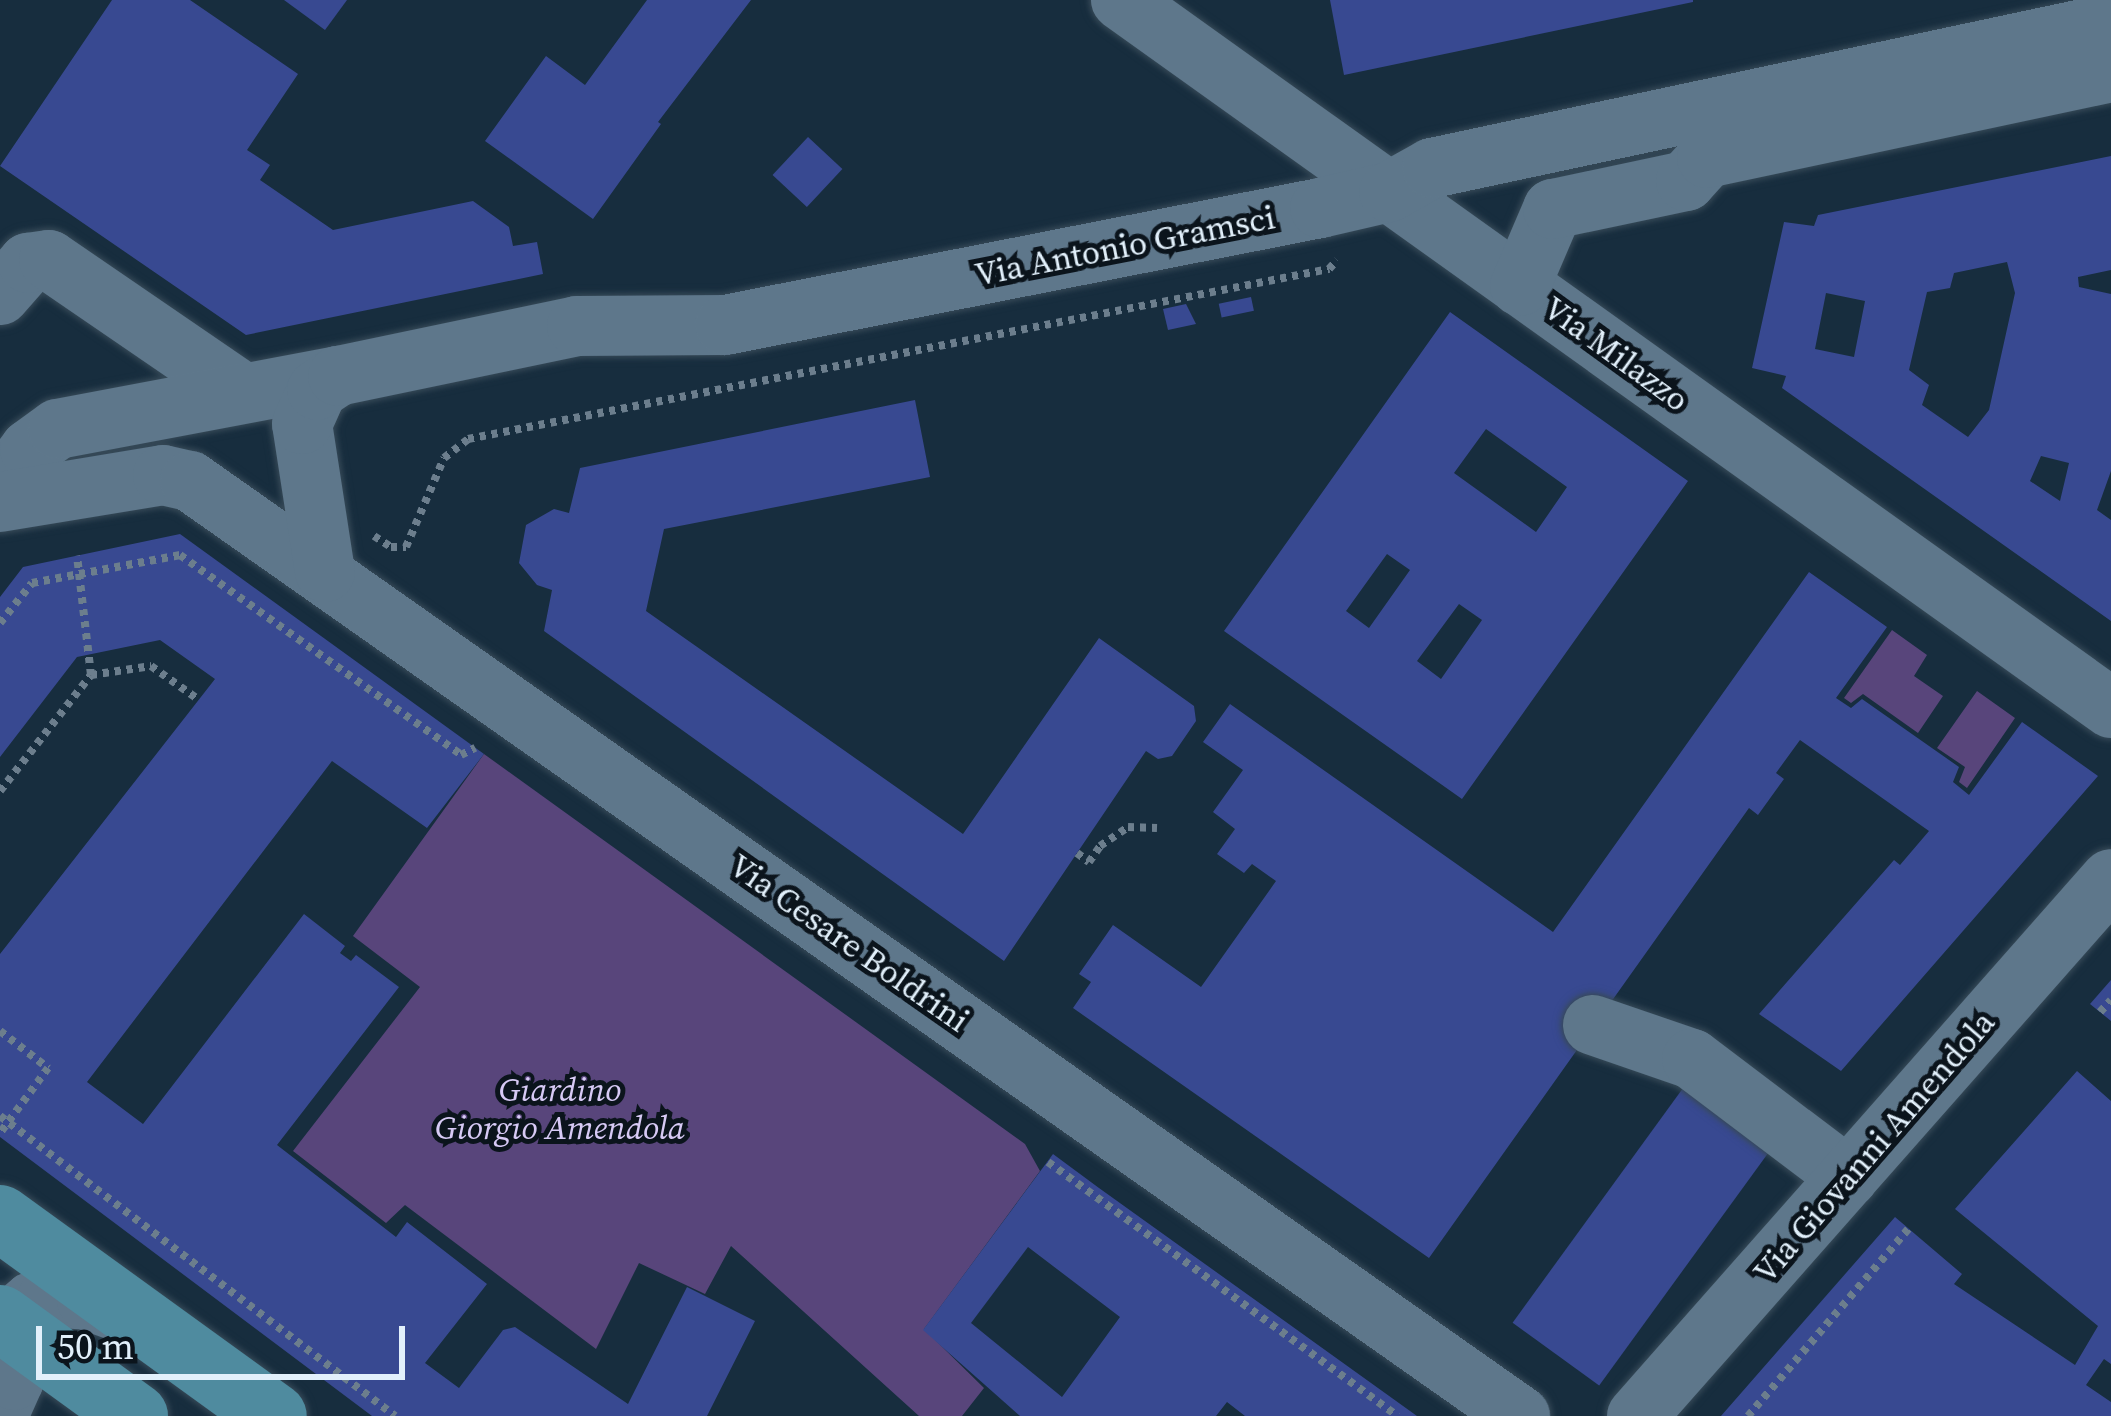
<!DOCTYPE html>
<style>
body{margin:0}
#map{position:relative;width:2111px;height:1416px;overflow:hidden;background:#172d3e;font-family:"Source Serif 4",serif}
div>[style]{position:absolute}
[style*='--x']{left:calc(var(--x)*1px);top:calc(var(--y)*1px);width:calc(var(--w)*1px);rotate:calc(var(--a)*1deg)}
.green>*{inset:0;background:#58457b}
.building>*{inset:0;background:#384991;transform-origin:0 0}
.path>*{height:8px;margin-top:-4px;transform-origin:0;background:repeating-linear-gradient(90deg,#6c7e8d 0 6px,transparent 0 12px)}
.roads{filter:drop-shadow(0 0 3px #374a58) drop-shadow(0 0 3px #374a58)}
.minor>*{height:60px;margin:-30px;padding:0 30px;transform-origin:30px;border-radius:30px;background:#5e778b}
.major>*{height:66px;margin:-33px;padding:0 33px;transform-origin:33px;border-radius:33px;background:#4f8b9f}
span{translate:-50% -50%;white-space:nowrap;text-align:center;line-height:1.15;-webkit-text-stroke:10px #0b141c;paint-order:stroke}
.street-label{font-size:33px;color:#e2f0fb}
.park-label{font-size:33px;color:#d7caf5;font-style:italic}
.scale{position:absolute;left:36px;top:1326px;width:369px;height:54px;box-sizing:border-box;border:6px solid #e2f0fb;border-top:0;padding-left:15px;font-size:36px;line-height:42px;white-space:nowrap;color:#e2f0fb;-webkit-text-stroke:9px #0b141c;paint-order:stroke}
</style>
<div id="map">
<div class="green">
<div style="clip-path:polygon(1892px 630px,1927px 655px,1914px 676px,1943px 696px,1918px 733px,1863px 694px,1851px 703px,1844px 698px)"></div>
<div style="clip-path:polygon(1977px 691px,2015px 718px,1967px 788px,1959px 782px,1965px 767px,1937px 748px)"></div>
<div style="clip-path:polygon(484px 754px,1025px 1144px,1040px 1171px,924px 1329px,984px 1388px,962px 1416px,919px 1416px,731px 1246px,705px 1294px,639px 1263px,596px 1349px,405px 1205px,386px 1223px,293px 1151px,420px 987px,353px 936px)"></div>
</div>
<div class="building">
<div style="clip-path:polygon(112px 0,190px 0,298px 74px,247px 150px,270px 165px,260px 180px,333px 230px,473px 201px,509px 227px,513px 246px,537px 242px,543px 274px,246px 335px,0 166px)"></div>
<div style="clip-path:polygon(284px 0,347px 0,325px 30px)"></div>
<div style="clip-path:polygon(647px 0,751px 0,658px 122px,661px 124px,593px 219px,485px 141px,546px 56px,585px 85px)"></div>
<div style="clip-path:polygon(1330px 0,1693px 0,1693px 2px,1344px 75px)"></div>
<div style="left:808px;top:137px;width:47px;height:52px;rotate:43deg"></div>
<div style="clip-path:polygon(evenodd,2111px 156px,2111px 270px,2078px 277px,2079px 287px,2111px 294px,2111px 471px,2097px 510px,2111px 520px,2111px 621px,1782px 388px,1786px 376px,1752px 368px,1784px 222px,1814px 226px,1818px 215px,2111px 156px,2007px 262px,2015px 293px,1989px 410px,1968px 437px,1922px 405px,1929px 385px,1909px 370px,1927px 292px,1950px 288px,1954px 273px,2007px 262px,2111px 156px,1826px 293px,1865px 301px,1854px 357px,1815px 349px,1826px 293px,2111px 156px,2041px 456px,2069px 463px,2060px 501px,2030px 481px,2041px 456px)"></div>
<div style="left:1251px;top:297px;width:14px;height:33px;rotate:78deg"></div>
<div style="clip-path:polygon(1186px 304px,1196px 324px,1168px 330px,1163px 309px)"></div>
<div style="clip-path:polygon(evenodd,1450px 312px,1688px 481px,1462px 799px,1224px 631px,1450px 312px,1486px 429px,1567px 487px,1536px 532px,1454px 473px,1486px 429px,1450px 312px,1387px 554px,1410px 570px,1369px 628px,1346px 611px,1387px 554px,1450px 312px,1459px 604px,1482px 620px,1441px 679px,1417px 661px,1459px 604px)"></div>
<div style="clip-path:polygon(915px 400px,930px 477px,664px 529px,646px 611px,963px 834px,1099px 638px,1194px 706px,1196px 721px,1172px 756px,1158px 759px,1146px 751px,1004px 961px,544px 631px,552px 590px,537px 585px,519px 563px,526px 525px,554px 509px,569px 513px,580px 468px)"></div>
<div style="clip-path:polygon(180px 534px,484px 754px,427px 828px,332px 761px,87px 1082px,143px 1124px,304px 914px,345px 946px,340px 953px,351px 961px,356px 955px,399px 987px,277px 1145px,396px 1237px,407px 1222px,487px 1284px,425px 1363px,459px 1388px,503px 1330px,515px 1327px,628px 1404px,687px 1287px,755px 1321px,707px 1416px,372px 1416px,0 1137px,0 954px,215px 679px,160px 640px,77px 657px,0 757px,0 597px,23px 567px)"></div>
<div style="clip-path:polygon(1809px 572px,1887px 627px,1836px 698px,1851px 708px,1862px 699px,1959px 767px,1953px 782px,1969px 795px,2022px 722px,2098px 776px,1841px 1071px,1759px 1014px,1894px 860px,1900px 865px,1929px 831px,1800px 740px,1776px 773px,1784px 779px,1758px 815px,1749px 808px,1429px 1258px,1073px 1008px,1091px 982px,1079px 974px,1113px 925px,1201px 987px,1276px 881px,1252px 864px,1244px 873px,1217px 854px,1235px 829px,1213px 812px,1243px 770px,1203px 742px,1230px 704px,1553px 932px)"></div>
<div style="clip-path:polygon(2111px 980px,2111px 1021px,2090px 1004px)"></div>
<div style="clip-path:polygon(2077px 1071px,2111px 1101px,2111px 1364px,2104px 1359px,2086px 1385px,2111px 1402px,2111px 1416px,1721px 1416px,1895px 1217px,1962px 1274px,1954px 1284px,2075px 1365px,2098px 1326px,1955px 1209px)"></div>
<div style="left:1686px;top:1084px;width:107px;height:295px;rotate:36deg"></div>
<div style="clip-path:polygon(evenodd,1053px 1154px,1099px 1188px,1417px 1416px,1245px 1416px,1227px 1402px,1216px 1416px,1020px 1416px,923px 1330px,1053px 1154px,1028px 1247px,1120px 1317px,1062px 1397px,971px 1323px,1028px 1247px)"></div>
</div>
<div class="path">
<div style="--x:374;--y:536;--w:20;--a:33"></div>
<div style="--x:391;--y:547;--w:15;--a:0"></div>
<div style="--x:406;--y:547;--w:97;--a:-66.9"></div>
<div style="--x:444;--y:458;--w:31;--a:-38"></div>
<div style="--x:468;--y:439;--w:878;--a:-11.17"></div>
<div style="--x:1329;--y:269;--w:12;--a:-48"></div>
<div style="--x:0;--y:623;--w:51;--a:-51.3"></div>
<div style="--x:32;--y:583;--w:151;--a:-10.7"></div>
<div style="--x:180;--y:555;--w:345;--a:35.4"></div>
<div style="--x:461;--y:755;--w:16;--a:-27"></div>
<div style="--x:91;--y:675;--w:61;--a:-8.5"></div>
<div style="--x:151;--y:666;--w:59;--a:35.3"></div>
<div style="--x:0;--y:791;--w:147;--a:-51.9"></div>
<div style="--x:91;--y:675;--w:120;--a:-96.7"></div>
<div style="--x:1077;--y:853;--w:15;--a:37"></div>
<div style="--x:1089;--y:862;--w:19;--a:-55"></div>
<div style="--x:1100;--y:846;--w:34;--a:-34"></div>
<div style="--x:1128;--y:827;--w:29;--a:2"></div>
<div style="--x:2100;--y:1012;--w:16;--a:-47"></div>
<div style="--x:0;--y:1031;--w:61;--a:37.6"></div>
<div style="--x:48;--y:1068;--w:81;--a:126.4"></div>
<div style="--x:0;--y:1116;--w:496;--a:37.2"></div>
<div style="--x:1048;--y:1162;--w:432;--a:36"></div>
<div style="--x:1748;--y:1416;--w:248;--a:-49.4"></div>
</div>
<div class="roads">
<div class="minor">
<div style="--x:1121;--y:0;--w:1217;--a:35.57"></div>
<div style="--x:1520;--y:286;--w:84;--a:-66.8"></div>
<div style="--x:1553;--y:209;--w:136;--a:-11.9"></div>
<div style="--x:1686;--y:181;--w:31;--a:-48"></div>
<div style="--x:1707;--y:158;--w:413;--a:-12"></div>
<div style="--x:0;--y:295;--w:43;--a:-48.8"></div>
<div style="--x:28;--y:263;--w:21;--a:-8"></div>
<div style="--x:49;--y:260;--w:234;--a:34.4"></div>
<div style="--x:0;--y:489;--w:50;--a:-53.1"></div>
<div style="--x:30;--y:449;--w:34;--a:-36"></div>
<div style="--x:58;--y:429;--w:285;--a:-10.7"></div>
<div style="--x:0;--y:502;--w:165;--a:-9.4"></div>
<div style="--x:163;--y:475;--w:28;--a:13"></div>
<div style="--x:190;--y:481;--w:1626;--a:35.11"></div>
<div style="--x:325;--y:572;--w:150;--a:-98.8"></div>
<div style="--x:302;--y:424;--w:37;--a:-66"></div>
<div style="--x:317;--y:390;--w:25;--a:-34"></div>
<div style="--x:338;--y:376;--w:244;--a:-11.8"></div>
<div style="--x:577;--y:326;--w:148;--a:-0.4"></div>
<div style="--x:725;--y:325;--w:606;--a:-11.12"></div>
<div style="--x:1320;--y:208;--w:71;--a:-13.1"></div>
<div style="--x:1389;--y:192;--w:49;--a:-29.2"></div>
<div style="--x:1432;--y:168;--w:694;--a:-12.05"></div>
<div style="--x:1593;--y:1025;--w:105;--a:19"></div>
<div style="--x:1692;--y:1059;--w:196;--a:37.1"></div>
<div style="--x:0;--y:1329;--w:42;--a:-40.2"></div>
<div style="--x:32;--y:1302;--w:17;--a:-17"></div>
<div style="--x:48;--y:1297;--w:39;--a:4"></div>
<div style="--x:87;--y:1300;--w:47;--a:20"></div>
<div style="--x:0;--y:1411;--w:34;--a:-66"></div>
<div style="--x:14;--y:1380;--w:56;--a:-95.1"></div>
<div style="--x:1637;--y:1416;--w:716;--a:-48.57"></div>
</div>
<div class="major">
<div style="--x:0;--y:1218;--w:338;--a:35.9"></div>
<div style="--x:0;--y:1318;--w:167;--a:36"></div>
</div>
</div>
<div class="street-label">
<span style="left:1125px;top:246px;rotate:-11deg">Via Antonio Gramsci</span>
<span style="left:1616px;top:354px;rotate:36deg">Via Milazzo</span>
<span style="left:849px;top:943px;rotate:35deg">Via Cesare Boldrini</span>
<span style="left:1874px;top:1147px;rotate:-49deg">Via Giovanni Amendola</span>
</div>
<div class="park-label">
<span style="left:560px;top:1109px">Giardino<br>Giorgio Amendola</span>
</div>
<div class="scale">50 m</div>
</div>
